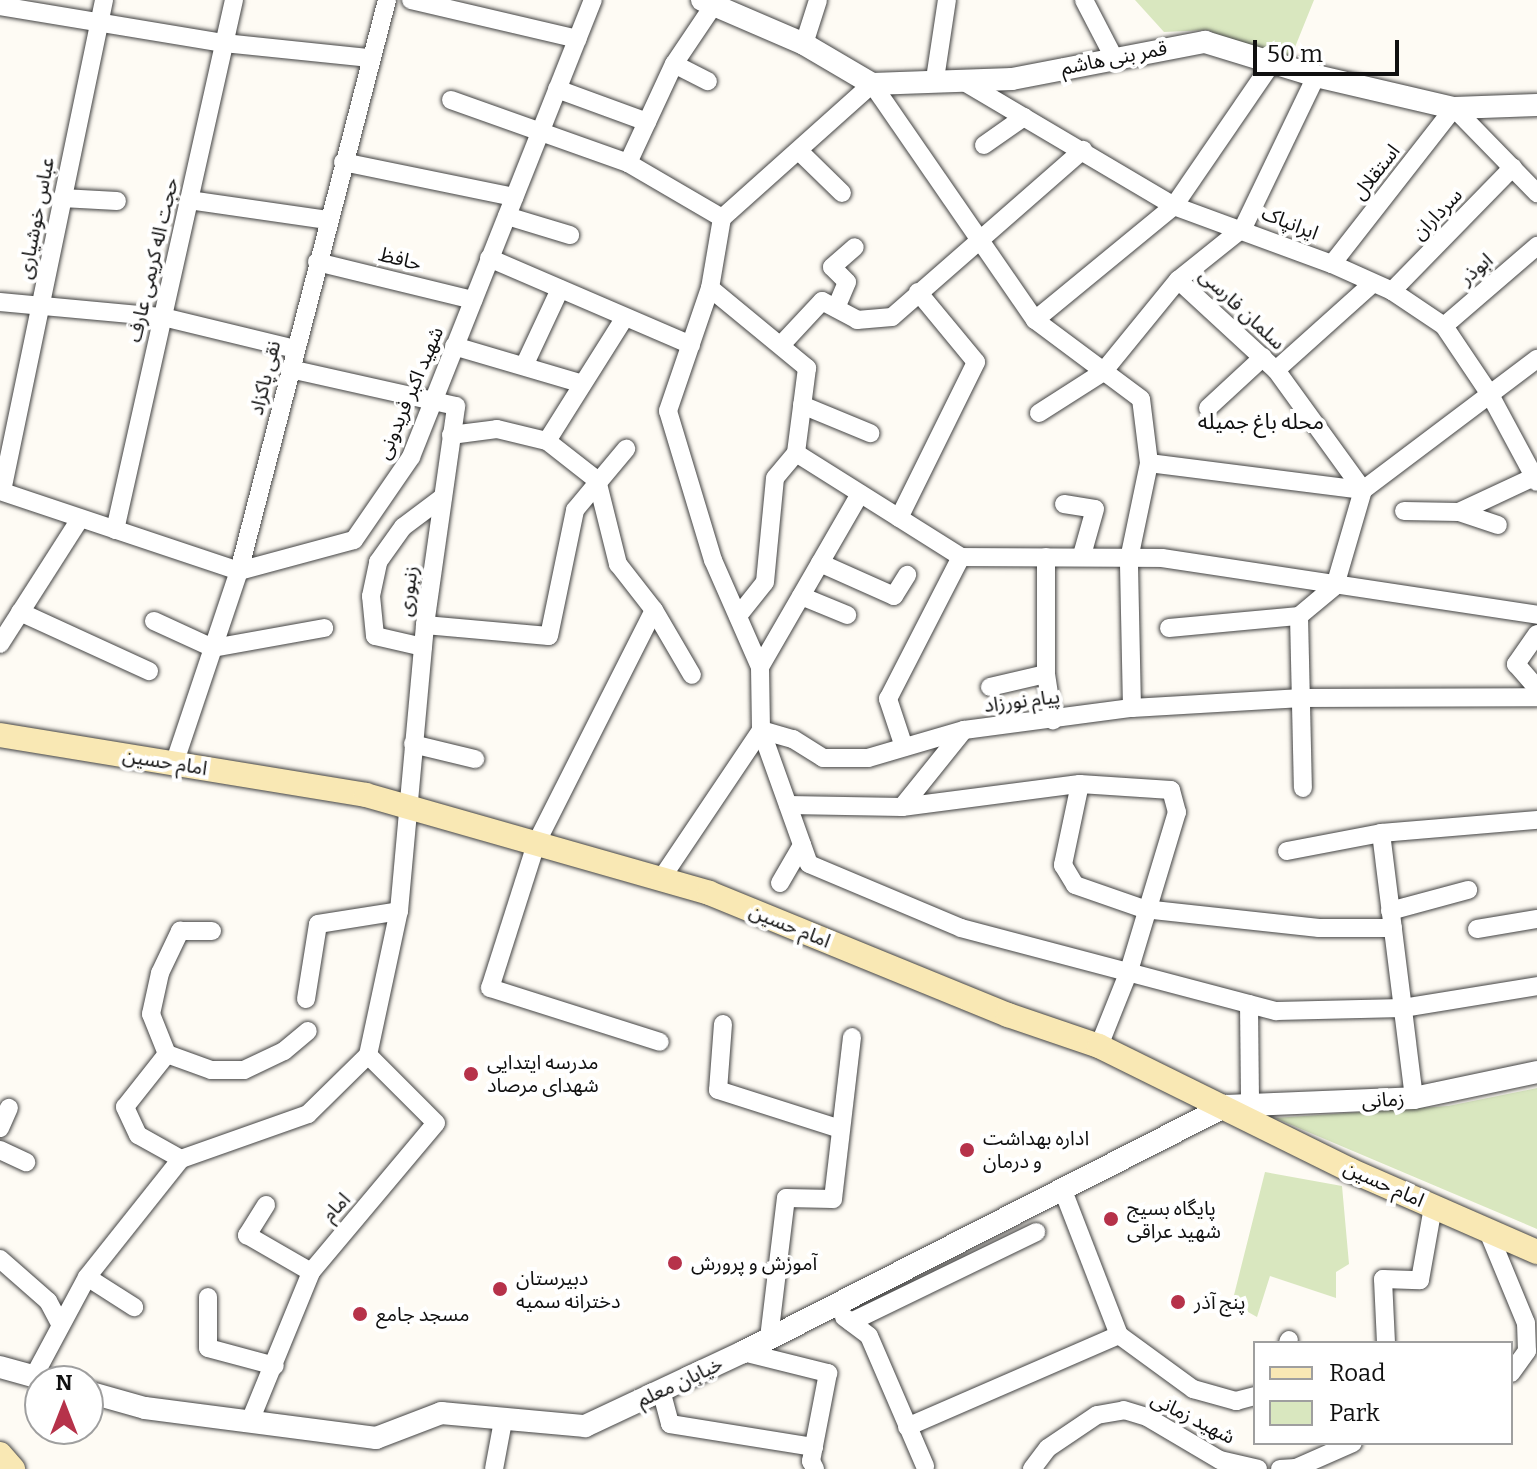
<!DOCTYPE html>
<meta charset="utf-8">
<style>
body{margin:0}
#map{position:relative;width:1537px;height:1469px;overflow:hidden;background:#fefbf4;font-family:Bitter,"Noto Sans Arabic",serif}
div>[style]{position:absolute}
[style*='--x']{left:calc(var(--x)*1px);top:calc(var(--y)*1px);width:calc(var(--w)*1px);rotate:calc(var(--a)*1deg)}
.green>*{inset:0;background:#d9e7bf}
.roads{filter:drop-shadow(0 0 2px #434343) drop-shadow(0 0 2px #434343)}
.minor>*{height:18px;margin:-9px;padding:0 9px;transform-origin:9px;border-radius:9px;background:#fff}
.tertiary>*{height:22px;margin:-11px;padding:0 11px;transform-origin:11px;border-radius:11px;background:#fff}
.secondary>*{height:24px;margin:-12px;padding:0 12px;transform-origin:12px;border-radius:12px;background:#f9e8b4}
.dots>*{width:22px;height:22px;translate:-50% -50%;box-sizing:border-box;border:4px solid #fff;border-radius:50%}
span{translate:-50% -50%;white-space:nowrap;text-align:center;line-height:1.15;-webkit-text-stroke:8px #fff;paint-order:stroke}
.street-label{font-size:20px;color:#101010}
.poi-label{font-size:20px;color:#101010}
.left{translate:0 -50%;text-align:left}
.neighbourhood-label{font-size:22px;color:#101010}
.legend{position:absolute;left:1253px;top:1341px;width:260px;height:104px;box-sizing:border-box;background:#fff;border:2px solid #9f9f9f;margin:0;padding:10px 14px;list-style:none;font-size:24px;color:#101010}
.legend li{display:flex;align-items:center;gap:16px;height:40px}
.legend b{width:40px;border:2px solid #9f9f9f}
.north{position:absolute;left:24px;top:1365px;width:80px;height:80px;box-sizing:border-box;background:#fff;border:2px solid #9f9f9f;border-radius:50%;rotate:0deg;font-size:22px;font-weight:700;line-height:32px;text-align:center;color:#101010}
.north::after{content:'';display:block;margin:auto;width:28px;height:36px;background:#b6324a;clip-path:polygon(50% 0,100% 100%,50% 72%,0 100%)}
.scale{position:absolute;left:1253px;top:40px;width:146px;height:36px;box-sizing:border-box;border:4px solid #101010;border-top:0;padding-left:10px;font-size:24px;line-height:28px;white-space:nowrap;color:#101010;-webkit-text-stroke:6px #fff;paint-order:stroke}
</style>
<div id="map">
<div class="green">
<div style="clip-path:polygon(1135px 0,1314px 0,1287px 67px,1208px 30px,1164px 32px)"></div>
<div style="clip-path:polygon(1537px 1088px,1537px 1229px,1275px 1118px,1448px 1106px)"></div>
<div style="clip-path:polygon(1265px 1172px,1342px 1186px,1349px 1264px,1336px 1272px,1336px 1298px,1270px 1276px,1257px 1317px,1232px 1303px)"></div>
</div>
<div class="roads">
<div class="minor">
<div style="--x:411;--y:0;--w:171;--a:13.2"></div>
<div style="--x:1084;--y:0;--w:63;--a:62.6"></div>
<div style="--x:0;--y:6;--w:227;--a:9.4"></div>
<div style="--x:224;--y:43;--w:147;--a:5.9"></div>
<div style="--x:804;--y:44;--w:46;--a:-72.3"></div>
<div style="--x:674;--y:64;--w:38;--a:27"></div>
<div style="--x:935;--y:79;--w:80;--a:-81.4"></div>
<div style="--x:961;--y:80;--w:247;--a:30.6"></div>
<div style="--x:1174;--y:206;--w:168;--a:20.2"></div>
<div style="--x:1332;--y:264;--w:66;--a:24.2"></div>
<div style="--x:1392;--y:291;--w:63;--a:33.9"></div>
<div style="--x:1444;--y:326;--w:81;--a:56.1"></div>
<div style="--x:1489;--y:393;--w:101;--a:61.7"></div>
<div style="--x:557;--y:89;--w:96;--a:20.1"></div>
<div style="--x:451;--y:100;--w:188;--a:19.6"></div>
<div style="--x:628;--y:163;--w:109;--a:30.3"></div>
<div style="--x:984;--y:145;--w:49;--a:-35"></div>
<div style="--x:799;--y:151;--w:60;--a:44.3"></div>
<div style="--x:343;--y:162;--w:175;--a:11.6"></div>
<div style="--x:628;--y:163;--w:109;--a:-65.1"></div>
<div style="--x:674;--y:64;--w:70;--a:-56.1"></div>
<div style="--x:62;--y:198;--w:55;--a:3.1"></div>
<div style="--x:189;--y:200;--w:140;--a:8.2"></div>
<div style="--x:507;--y:216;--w:66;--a:16.8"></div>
<div style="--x:489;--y:258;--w:220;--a:23.3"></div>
<div style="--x:317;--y:262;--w:161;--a:13.7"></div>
<div style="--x:1332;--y:264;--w:198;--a:-52"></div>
<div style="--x:1454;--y:108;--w:119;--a:45.7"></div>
<div style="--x:1178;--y:280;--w:133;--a:42.6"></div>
<div style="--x:1276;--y:370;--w:148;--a:54.1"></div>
<div style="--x:1363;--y:490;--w:100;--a:106.3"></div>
<div style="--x:1335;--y:586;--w:47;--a:140.2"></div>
<div style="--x:1299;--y:616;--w:172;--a:88.7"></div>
<div style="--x:710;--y:288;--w:126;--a:39.5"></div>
<div style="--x:807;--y:368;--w:86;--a:97.4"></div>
<div style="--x:796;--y:453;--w:195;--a:32.2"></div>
<div style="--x:961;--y:557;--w:201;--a:0.3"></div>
<div style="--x:1162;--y:558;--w:379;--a:8.6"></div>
<div style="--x:1392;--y:291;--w:173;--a:-45.7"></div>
<div style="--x:0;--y:302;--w:164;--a:5.3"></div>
<div style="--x:163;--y:317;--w:136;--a:13.6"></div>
<div style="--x:836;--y:308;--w:28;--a:-67"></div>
<div style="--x:847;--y:282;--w:21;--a:-135"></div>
<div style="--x:832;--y:267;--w:30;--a:-41"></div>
<div style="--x:1035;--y:320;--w:180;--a:-39.4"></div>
<div style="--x:1174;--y:206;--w:173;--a:-55.6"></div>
<div style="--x:1444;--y:326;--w:123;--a:-40.7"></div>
<div style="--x:781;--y:345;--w:60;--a:-47"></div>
<div style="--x:822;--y:301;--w:40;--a:28"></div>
<div style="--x:857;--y:320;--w:35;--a:-5"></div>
<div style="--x:892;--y:317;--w:254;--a:-41.2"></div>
<div style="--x:454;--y:346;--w:134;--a:16.4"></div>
<div style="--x:524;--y:366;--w:85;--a:-64.9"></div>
<div style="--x:1276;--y:370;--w:130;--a:-41.9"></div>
<div style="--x:802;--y:405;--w:74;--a:22.4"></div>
<div style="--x:1208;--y:408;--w:75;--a:-42.8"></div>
<div style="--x:1039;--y:413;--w:76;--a:-32.6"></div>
<div style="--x:1103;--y:372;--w:119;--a:-50.8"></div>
<div style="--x:1178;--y:280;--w:83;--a:-38.7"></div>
<div style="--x:1243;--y:228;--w:169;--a:-64.3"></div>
<div style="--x:451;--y:435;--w:46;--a:-7.4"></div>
<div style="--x:497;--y:429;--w:51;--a:13.5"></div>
<div style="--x:547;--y:441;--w:63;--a:38"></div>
<div style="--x:597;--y:480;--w:87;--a:76"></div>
<div style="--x:618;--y:564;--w:58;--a:52"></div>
<div style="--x:654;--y:610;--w:75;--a:59.7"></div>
<div style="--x:547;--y:441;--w:146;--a:-57.8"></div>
<div style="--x:1149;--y:463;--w:216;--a:7.2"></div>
<div style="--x:1363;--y:490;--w:218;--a:-37"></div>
<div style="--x:0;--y:491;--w:252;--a:18.5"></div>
<div style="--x:239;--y:571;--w:119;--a:-15.1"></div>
<div style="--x:354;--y:540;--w:101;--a:-55.5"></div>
<div style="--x:411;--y:457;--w:492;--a:-68.3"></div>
<div style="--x:2;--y:491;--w:501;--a:-78.26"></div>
<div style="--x:1064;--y:504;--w:31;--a:9"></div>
<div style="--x:1095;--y:509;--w:48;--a:105.8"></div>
<div style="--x:1404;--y:511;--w:55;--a:1"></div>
<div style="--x:1459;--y:512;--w:41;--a:18.4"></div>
<div style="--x:1459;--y:512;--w:83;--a:-25"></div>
<div style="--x:899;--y:518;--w:174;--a:-63.7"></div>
<div style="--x:976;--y:362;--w:91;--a:-129.6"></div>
<div style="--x:115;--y:530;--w:543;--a:-77.35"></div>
<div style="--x:1046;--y:557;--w:117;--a:90"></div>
<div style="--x:1046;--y:674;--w:47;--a:81.3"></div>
<div style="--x:820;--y:563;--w:81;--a:24"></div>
<div style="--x:894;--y:596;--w:25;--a:-58"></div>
<div style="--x:801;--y:596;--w:50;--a:22.4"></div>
<div style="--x:654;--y:610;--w:262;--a:116.8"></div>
<div style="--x:536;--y:844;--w:151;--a:107.7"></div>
<div style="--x:490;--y:988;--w:178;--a:17.6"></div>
<div style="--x:20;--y:612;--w:142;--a:24.6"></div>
<div style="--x:738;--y:616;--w:43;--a:-51.5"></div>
<div style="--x:765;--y:582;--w:104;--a:-84.5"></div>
<div style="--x:775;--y:478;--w:33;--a:-50"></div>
<div style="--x:154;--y:621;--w:65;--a:24.6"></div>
<div style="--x:213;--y:648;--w:113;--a:-10.2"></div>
<div style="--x:425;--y:625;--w:124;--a:5.1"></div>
<div style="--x:549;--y:636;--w:129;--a:-78.3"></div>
<div style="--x:575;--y:510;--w:80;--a:-50.1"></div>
<div style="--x:1169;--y:628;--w:131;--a:-5.3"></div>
<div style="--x:1537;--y:634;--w:37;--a:125"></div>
<div style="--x:1516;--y:664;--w:32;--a:49"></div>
<div style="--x:0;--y:644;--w:148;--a:-57.4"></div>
<div style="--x:423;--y:647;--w:49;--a:-167.1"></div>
<div style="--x:375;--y:636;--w:40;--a:-95.7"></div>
<div style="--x:371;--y:596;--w:35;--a:-78"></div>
<div style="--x:378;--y:562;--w:43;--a:-54.5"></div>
<div style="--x:403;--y:527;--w:50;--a:-36.9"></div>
<div style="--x:760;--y:667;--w:200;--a:-60"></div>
<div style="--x:990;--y:687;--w:57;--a:-13.1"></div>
<div style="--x:1132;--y:708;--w:149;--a:-91.2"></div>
<div style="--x:1129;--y:559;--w:98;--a:-78.2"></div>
<div style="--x:1149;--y:463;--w:64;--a:-97.1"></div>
<div style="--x:1141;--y:399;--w:132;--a:-143.3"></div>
<div style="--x:1035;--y:320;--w:287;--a:-124.6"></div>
<div style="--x:872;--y:84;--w:201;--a:138.2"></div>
<div style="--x:722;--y:218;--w:71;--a:99.7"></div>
<div style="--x:710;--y:288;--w:130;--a:108.9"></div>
<div style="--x:668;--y:411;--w:156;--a:73.2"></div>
<div style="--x:713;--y:560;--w:117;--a:66.3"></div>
<div style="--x:760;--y:667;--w:63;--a:89.1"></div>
<div style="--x:761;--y:730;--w:142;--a:70.3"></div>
<div style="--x:809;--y:864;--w:165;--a:22.8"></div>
<div style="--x:961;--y:928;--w:326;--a:14.8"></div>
<div style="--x:1276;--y:1011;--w:127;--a:-1.4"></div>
<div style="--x:1403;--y:1008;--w:136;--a:-9.3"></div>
<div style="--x:413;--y:744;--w:64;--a:13.6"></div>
<div style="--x:904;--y:747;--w:51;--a:-108.4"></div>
<div style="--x:888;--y:699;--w:160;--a:-62.8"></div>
<div style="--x:174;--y:764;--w:204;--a:-71.4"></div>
<div style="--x:239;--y:571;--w:590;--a:-75.47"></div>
<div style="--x:1080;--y:784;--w:83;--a:101.9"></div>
<div style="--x:1063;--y:865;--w:23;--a:59"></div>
<div style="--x:1075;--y:885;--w:73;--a:19.2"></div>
<div style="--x:1144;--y:909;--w:176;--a:6.2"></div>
<div style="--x:1319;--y:928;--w:74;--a:0"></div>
<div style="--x:788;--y:805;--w:114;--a:1"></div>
<div style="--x:902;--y:807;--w:179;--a:-7.4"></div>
<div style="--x:1080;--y:784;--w:91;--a:3.8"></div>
<div style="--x:1171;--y:790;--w:23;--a:75"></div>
<div style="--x:1177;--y:812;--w:166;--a:106.8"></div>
<div style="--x:1129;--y:971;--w:81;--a:111.8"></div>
<div style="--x:902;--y:807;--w:99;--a:-51.2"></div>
<div style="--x:1381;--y:833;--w:267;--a:82.9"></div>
<div style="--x:1287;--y:851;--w:96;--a:-10.8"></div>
<div style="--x:1381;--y:833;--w:157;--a:-4.8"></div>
<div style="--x:661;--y:879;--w:179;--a:-56.1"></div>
<div style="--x:761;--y:730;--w:33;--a:16"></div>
<div style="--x:793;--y:739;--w:36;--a:32"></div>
<div style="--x:823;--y:758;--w:45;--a:0"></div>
<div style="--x:868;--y:758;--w:100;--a:-16.3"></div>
<div style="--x:964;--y:730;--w:169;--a:-7.5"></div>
<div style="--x:1132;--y:708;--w:166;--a:-3.4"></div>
<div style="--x:1298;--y:698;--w:239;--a:-0.2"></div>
<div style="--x:780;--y:883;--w:44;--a:-59.9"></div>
<div style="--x:1390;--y:911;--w:81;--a:-15.1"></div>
<div style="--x:1477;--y:929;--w:61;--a:-9.5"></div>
<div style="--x:306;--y:999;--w:76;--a:-80.9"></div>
<div style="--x:318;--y:924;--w:82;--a:-9.1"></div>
<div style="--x:1249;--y:1004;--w:103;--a:89.4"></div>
<div style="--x:723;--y:1024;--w:66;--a:94.3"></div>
<div style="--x:718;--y:1090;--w:128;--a:17.7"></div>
<div style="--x:167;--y:1054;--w:47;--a:20"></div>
<div style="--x:211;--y:1070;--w:33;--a:0"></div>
<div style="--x:244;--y:1070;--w:44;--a:-25.4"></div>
<div style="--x:284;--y:1051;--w:31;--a:-40"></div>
<div style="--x:0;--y:1128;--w:22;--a:-66"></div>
<div style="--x:0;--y:1150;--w:29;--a:25"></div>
<div style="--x:181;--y:1159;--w:49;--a:-150.8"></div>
<div style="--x:138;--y:1135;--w:31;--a:-115"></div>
<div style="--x:125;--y:1107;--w:68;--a:-51.6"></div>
<div style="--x:167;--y:1054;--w:43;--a:-111.8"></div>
<div style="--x:151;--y:1014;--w:42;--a:-77.6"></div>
<div style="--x:160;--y:973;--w:47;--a:-64.5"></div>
<div style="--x:180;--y:931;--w:32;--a:0"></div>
<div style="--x:1062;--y:1188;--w:158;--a:68.8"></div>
<div style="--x:1119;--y:1335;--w:92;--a:36.1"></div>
<div style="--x:1193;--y:1389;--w:45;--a:15.6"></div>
<div style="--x:1236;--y:1401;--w:20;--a:-15"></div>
<div style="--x:266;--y:1205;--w:36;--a:122"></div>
<div style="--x:247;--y:1235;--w:74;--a:30"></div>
<div style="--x:1487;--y:1229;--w:102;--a:67.5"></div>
<div style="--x:1526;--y:1323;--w:28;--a:88"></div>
<div style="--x:1527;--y:1351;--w:27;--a:126"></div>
<div style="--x:0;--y:1259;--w:64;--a:41.2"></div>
<div style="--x:48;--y:1301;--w:24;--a:62"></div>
<div style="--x:87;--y:1277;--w:56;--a:32.6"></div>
<div style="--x:208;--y:1297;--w:51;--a:90"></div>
<div style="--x:208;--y:1348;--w:69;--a:15"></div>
<div style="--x:844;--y:1317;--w:31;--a:37"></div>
<div style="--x:869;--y:1336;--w:142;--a:66.7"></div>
<div style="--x:851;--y:1322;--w:206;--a:-25.9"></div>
<div style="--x:769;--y:1338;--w:141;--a:-83.1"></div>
<div style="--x:786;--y:1198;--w:47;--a:1.2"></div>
<div style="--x:833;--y:1199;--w:163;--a:-83.3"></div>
<div style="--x:1288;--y:1343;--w:3;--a:-72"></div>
<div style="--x:1386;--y:1343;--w:64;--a:-92.7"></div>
<div style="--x:1383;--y:1279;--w:37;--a:2"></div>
<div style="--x:1420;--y:1280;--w:74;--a:-79.9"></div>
<div style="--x:743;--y:1352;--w:88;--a:13.9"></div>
<div style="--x:828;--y:1373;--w:90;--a:100.9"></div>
<div style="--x:811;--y:1461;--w:9;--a:63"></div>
<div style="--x:34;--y:1376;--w:112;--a:-61.8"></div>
<div style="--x:87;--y:1277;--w:151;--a:-51.5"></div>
<div style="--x:181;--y:1159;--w:135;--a:-19.5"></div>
<div style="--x:308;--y:1114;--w:84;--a:-44.5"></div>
<div style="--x:368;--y:1055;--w:147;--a:-77.9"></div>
<div style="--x:399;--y:911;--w:287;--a:-84.8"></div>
<div style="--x:425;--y:625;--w:221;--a:-81.9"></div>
<div style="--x:456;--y:406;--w:170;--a:-167.4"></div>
<div style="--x:661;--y:1390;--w:35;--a:75"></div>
<div style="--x:670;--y:1424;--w:146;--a:9.1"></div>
<div style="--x:250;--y:1421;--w:161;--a:-67.7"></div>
<div style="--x:311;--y:1272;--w:194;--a:-50"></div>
<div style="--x:436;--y:1123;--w:96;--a:-135"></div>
<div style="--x:907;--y:1427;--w:231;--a:-23.5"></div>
<div style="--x:494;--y:1469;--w:49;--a:-79.4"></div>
<div style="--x:1032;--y:1469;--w:26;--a:-53"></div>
<div style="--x:1048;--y:1448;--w:59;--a:-34"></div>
<div style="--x:1097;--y:1415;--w:27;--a:-10"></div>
<div style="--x:1124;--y:1410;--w:24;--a:17"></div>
<div style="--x:1147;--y:1417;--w:85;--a:30.5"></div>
<div style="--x:1220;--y:1460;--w:39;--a:13"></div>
<div style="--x:1280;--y:1469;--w:16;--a:-4"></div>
<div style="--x:1296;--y:1468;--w:62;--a:-23.7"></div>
</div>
<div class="tertiary">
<div style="--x:702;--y:0;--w:111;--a:23.3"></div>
<div style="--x:804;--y:44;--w:79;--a:30.5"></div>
<div style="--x:872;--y:84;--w:140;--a:-2"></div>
<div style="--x:1012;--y:79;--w:197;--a:-10.9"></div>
<div style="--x:1205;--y:42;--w:116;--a:17"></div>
<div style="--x:1316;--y:76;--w:142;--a:13.1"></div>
<div style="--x:1454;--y:108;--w:83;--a:-2.1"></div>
<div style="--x:0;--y:1367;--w:53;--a:15.4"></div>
<div style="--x:88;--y:1392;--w:59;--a:15.7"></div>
<div style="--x:145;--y:1408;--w:233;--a:7.4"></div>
<div style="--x:376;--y:1438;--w:70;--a:-21"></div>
<div style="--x:441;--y:1413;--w:145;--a:5.2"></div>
<div style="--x:585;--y:1426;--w:174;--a:-25.1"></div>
<div style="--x:743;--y:1352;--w:542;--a:-26.99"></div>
<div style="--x:1226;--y:1106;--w:188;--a:-2.4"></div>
<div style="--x:1414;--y:1098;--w:126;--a:-11.9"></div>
</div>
<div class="secondary">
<div style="--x:0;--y:735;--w:371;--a:9.3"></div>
<div style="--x:366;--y:795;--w:357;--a:15.9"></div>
<div style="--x:709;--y:893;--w:323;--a:22.2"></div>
<div style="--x:1008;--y:1015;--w:96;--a:18.8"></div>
<div style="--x:1099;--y:1046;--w:280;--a:26.3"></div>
<div style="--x:1350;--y:1170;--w:204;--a:23.7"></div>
<div style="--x:0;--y:1454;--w:20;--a:49"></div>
</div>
</div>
<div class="dots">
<div style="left:471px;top:1074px;background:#b6324a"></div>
<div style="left:967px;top:1150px;background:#b6324a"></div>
<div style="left:1111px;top:1219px;background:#b6324a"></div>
<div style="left:675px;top:1263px;background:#b6324a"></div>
<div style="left:500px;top:1289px;background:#b6324a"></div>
<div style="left:1178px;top:1302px;background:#b6324a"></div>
<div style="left:360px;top:1314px;background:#b6324a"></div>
</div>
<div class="street-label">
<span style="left:1114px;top:58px;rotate:-11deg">قمر بنی هاشم</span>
<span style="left:1376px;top:172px;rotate:-52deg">استقلال</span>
<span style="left:1437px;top:214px;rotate:-46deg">سرداران</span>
<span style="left:36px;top:218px;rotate:-79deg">عباس خوشیاری</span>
<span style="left:1290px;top:223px;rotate:22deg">ایرانپاک</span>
<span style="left:400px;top:259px;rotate:14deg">حافظ</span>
<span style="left:153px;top:260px;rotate:-77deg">حجت اله کریمی عارف</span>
<span style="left:1476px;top:269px;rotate:-41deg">ابوذر</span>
<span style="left:1242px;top:309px;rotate:43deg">سلمان فارسی</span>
<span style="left:265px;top:378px;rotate:-76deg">نقی پاکزاد</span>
<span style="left:410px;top:393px;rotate:-67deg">شهید اکبر فریدونی</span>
<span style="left:408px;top:591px;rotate:-82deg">زنبوری</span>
<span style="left:1022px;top:701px;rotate:-7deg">پیام نورزاد</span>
<span style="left:165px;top:762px;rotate:9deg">امام حسین</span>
<span style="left:790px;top:926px;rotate:22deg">امام حسین</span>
<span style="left:1383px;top:1100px;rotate:-3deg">زمانی</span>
<span style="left:1384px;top:1184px;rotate:24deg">امام حسین</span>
<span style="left:336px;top:1207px;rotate:-47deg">امام</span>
<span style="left:680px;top:1382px;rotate:-25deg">خیابان معلم</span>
<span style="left:1193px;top:1418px;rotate:27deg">شهید زمانی</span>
</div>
<div class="poi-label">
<span class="left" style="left:487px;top:1074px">مدرسه ایتدایی<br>شهدای مرصاد</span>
<span class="left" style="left:983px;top:1150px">اداره بهداشت<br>و درمان</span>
<span class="left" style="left:1127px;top:1220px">پایگاه بسیج<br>شهید عراقی</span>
<span class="left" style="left:691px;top:1263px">آموزش و پرورش</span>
<span class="left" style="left:516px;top:1290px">دبیرستان<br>دخترانه سمیه</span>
<span class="left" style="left:1194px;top:1302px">پنج آذر</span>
<span class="left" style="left:376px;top:1314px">مسجد جامع</span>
</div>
<div class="neighbourhood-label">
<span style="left:1261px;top:422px">محله باغ‌ جمیله</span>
</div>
<ul class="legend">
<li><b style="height:10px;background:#f9e8b4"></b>Road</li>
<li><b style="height:22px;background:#d9e7bf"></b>Park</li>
</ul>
<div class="north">N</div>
<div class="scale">50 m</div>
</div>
